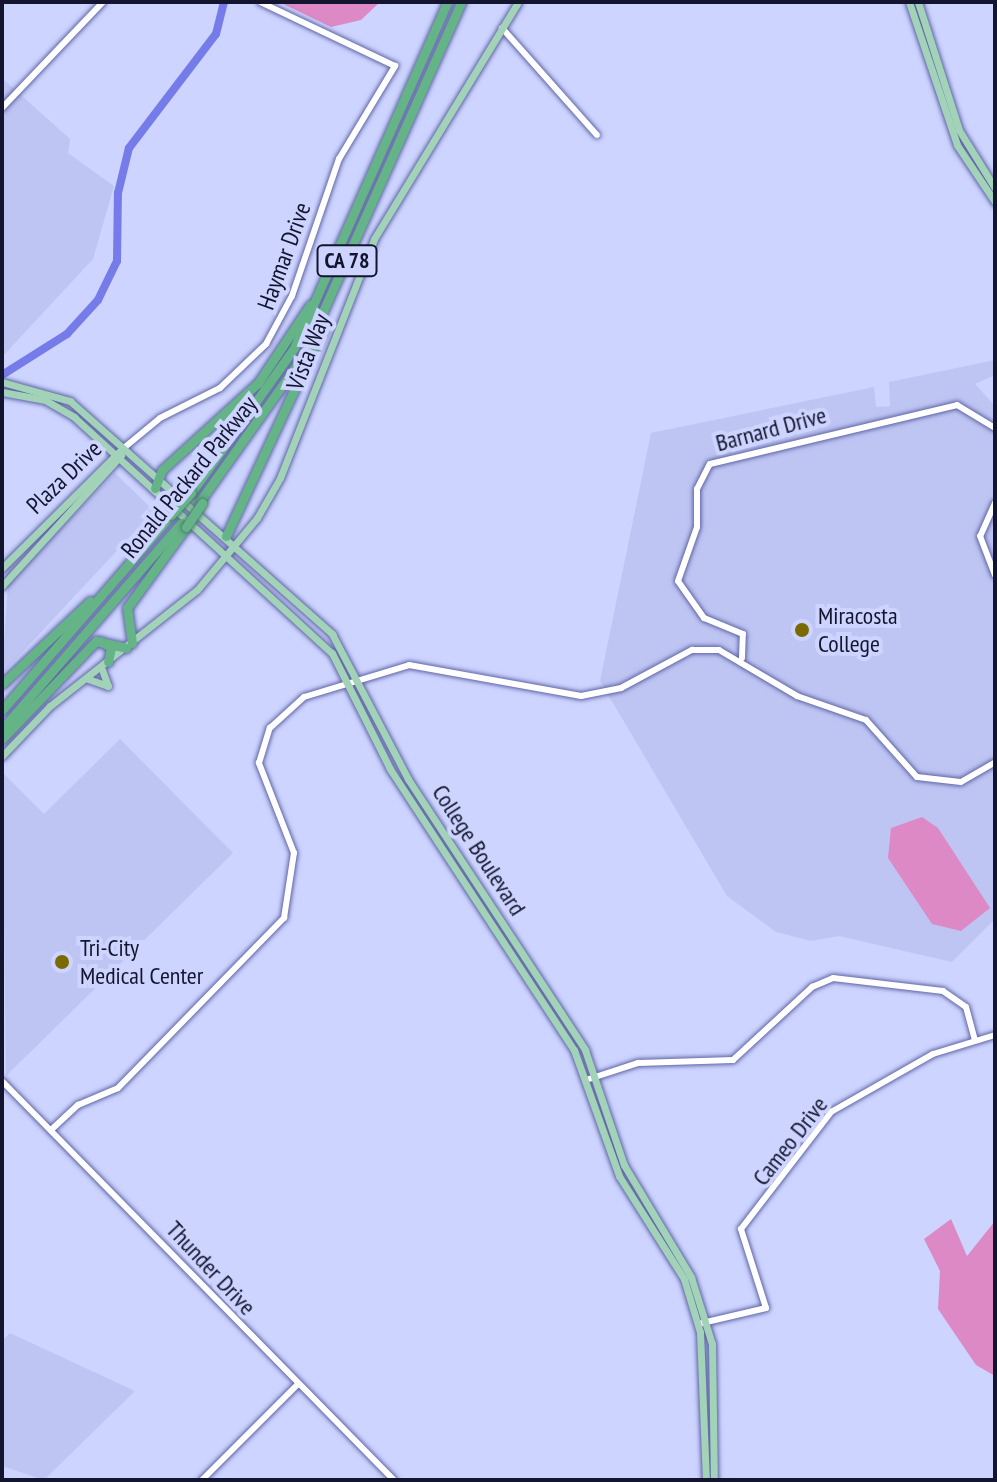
<!DOCTYPE html>
<style>
body{margin:0}
#map{position:relative;width:997px;height:1482px;overflow:hidden;background:#cdd4ff;font-family:"PT Sans Narrow",sans-serif}
div>[style]{position:absolute}
[style*='--x']{left:calc(var(--x)*1px);top:calc(var(--y)*1px);width:calc(var(--w)*1px);rotate:calc(var(--a)*1deg)}
.built>*{inset:0;background:#bec5f3}
.green>*{inset:0;background:#dd89c5}
.river>*{height:8px;margin:-4px;padding:0 4px;transform-origin:4px;border-radius:4px;background:#757ce9}
.roads{filter:drop-shadow(0 0 2px #6066a6) drop-shadow(0 0 2px #6066a6)}
.minor>*{height:6px;margin:-3px;padding:0 3px;transform-origin:3px;border-radius:3px;background:#fff}
.major>*{height:7px;margin:-3.5px;padding:0 3.5px;transform-origin:3.5px;border-radius:3.5px;background:#a2d2b8}
.highway>*{height:9px;margin:-4.5px;padding:0 4.5px;transform-origin:4.5px;border-radius:4.5px;background:#64b488}
.bridges{filter:drop-shadow(0 0 2px #487c68) drop-shadow(0 0 2px #487c68)}
.highway-bridge>*{height:9px;margin:-4.5px;padding:0 4.5px;transform-origin:4.5px;border-radius:4.5px;background:#64b488}
.dots>*{width:22px;height:22px;translate:-50% -50%;box-sizing:border-box;border:4px solid #cdd4ff;border-radius:50%}
span{translate:-50% -50%;white-space:nowrap;text-align:center;line-height:1.15;-webkit-text-stroke:8px #cdd4ff;paint-order:stroke}
.shield-label span{padding:2px 6px;background:#cdd4ff;border:2px solid;border-radius:6px;-webkit-text-stroke-width:0}
.shield-label{font-size:22px;color:#13152e;font-weight:700}
.street-label{font-size:24px;color:#13152e}
.poi-label{font-size:24px;color:#13152e}
.left{translate:0 -50%;text-align:left}
.frame{position:absolute;inset:0;border:4px solid #13152e;pointer-events:none}
</style>
<div id="map">
<div class="built">
<div style="clip-path:polygon(2px 78px,70px 139px,68px 153px,114px 186px,93px 259px,2px 357px)"></div>
<div style="clip-path:polygon(995px 360px,995px 375px,975px 384px,995px 406px,995px 919px,952px 962px,839px 936px,811px 941px,776px 932px,727px 896px,600px 681px,651px 433px,874px 387px,876px 407px,890px 406px,889px 382px)"></div>
<div style="clip-path:polygon(115px 473px,154px 511px,2px 674px,8px 584px)"></div>
<div style="clip-path:polygon(120px 739px,233px 853px,6px 1076px,2px 772px,44px 814px)"></div>
<div style="clip-path:polygon(10px 1333px,135px 1391px,44px 1480px,2px 1466px,2px 1341px)"></div>
</div>
<div class="green">
<div style="clip-path:polygon(279px 2px,380px 2px,361px 20px,331px 27px)"></div>
<div style="clip-path:polygon(922px 817px,938px 828px,990px 908px,961px 931px,932px 924px,888px 858px,891px 828px)"></div>
<div style="clip-path:polygon(951px 1219px,967px 1256px,995px 1221px,995px 1376px,976px 1365px,938px 1309px,940px 1271px,924px 1239px)"></div>
</div>
<div class="river">
<div style="--x:2;--y:375;--w:77;--a:-32.2"></div>
<div style="--x:67;--y:334;--w:46;--a:-47.6"></div>
<div style="--x:98;--y:300;--w:43;--a:-64"></div>
<div style="--x:117;--y:261;--w:68;--a:-89.2"></div>
<div style="--x:118;--y:193;--w:46;--a:-76.3"></div>
<div style="--x:129;--y:148;--w:143;--a:-52.7"></div>
<div style="--x:216;--y:34;--w:33;--a:-76"></div>
</div>
<div class="roads">
<div class="minor">
<div style="--x:502;--y:28;--w:143;--a:48.4"></div>
<div style="--x:2;--y:108;--w:146;--a:-46.4"></div>
<div style="--x:125;--y:447;--w:45;--a:-39.6"></div>
<div style="--x:160;--y:418;--w:67;--a:-26.6"></div>
<div style="--x:220;--y:388;--w:64;--a:-43.7"></div>
<div style="--x:266;--y:344;--w:55;--a:-61.6"></div>
<div style="--x:292;--y:296;--w:145;--a:-71.1"></div>
<div style="--x:339;--y:159;--w:109;--a:-58.9"></div>
<div style="--x:395;--y:66;--w:149;--a:-154.6"></div>
<div style="--x:995;--y:503;--w:36;--a:114"></div>
<div style="--x:980;--y:536;--w:42;--a:69"></div>
<div style="--x:742;--y:658;--w:24;--a:-88"></div>
<div style="--x:743;--y:634;--w:42;--a:-157.7"></div>
<div style="--x:704;--y:618;--w:45;--a:-125.1"></div>
<div style="--x:678;--y:581;--w:57;--a:-70.6"></div>
<div style="--x:697;--y:527;--w:38;--a:-90"></div>
<div style="--x:697;--y:489;--w:28;--a:-63"></div>
<div style="--x:710;--y:464;--w:254;--a:-13.4"></div>
<div style="--x:957;--y:405;--w:44;--a:31.2"></div>
<div style="--x:589;--y:1079;--w:52;--a:-18.1"></div>
<div style="--x:638;--y:1063;--w:95;--a:-1.8"></div>
<div style="--x:733;--y:1060;--w:108;--a:-42.7"></div>
<div style="--x:812;--y:987;--w:23;--a:-23"></div>
<div style="--x:833;--y:978;--w:111;--a:6.7"></div>
<div style="--x:943;--y:991;--w:28;--a:35"></div>
<div style="--x:966;--y:1007;--w:34;--a:75"></div>
<div style="--x:2;--y:1081;--w:559;--a:45.51"></div>
<div style="--x:51;--y:1130;--w:37;--a:-43"></div>
<div style="--x:78;--y:1105;--w:43;--a:-23"></div>
<div style="--x:118;--y:1088;--w:238;--a:-45.7"></div>
<div style="--x:284;--y:918;--w:66;--a:-81.3"></div>
<div style="--x:294;--y:853;--w:97;--a:-111.3"></div>
<div style="--x:259;--y:763;--w:37;--a:-73"></div>
<div style="--x:270;--y:728;--w:46;--a:-42.4"></div>
<div style="--x:304;--y:697;--w:110;--a:-16.9"></div>
<div style="--x:409;--y:665;--w:175;--a:10.2"></div>
<div style="--x:581;--y:696;--w:41;--a:-11.3"></div>
<div style="--x:621;--y:688;--w:81;--a:-28.2"></div>
<div style="--x:692;--y:650;--w:27;--a:0"></div>
<div style="--x:719;--y:650;--w:91;--a:30.5"></div>
<div style="--x:797;--y:696;--w:73;--a:19.2"></div>
<div style="--x:866;--y:720;--w:76;--a:48.2"></div>
<div style="--x:917;--y:777;--w:44;--a:6.5"></div>
<div style="--x:961;--y:782;--w:39;--a:-30"></div>
<div style="--x:698;--y:1324;--w:70;--a:-13.2"></div>
<div style="--x:766;--y:1308;--w:83;--a:-107.6"></div>
<div style="--x:741;--y:1229;--w:148;--a:-52.4"></div>
<div style="--x:831;--y:1112;--w:117;--a:-29.6"></div>
<div style="--x:933;--y:1054;--w:65;--a:-17"></div>
<div style="--x:202;--y:1480;--w:136;--a:-45"></div>
</div>
<div class="major">
<div style="--x:909;--y:2;--w:151;--a:71.4"></div>
<div style="--x:957;--y:145;--w:69;--a:56.3"></div>
<div style="--x:918;--y:2;--w:134;--a:72.2"></div>
<div style="--x:959;--y:130;--w:68;--a:58.2"></div>
<div style="--x:2;--y:382;--w:71;--a:15.6"></div>
<div style="--x:70;--y:401;--w:351;--a:41.6"></div>
<div style="--x:332;--y:634;--w:164;--a:62.3"></div>
<div style="--x:408;--y:779;--w:324;--a:56.8"></div>
<div style="--x:585;--y:1050;--w:121;--a:71.3"></div>
<div style="--x:624;--y:1165;--w:131;--a:59.1"></div>
<div style="--x:691;--y:1277;--w:70;--a:72.6"></div>
<div style="--x:712;--y:1344;--w:136;--a:89.2"></div>
<div style="--x:2;--y:392;--w:44;--a:10.5"></div>
<div style="--x:45;--y:400;--w:34;--a:30"></div>
<div style="--x:74;--y:417;--w:350;--a:42.5"></div>
<div style="--x:332;--y:653;--w:130;--a:63.4"></div>
<div style="--x:390;--y:769;--w:336;--a:56.8"></div>
<div style="--x:574;--y:1050;--w:134;--a:70.3"></div>
<div style="--x:619;--y:1176;--w:122;--a:57.7"></div>
<div style="--x:684;--y:1279;--w:55;--a:73.2"></div>
<div style="--x:700;--y:1332;--w:148;--a:87.7"></div>
<div style="--x:2;--y:568;--w:165;--a:-44.8"></div>
<div style="--x:2;--y:586;--w:177;--a:-47.7"></div>
<div style="--x:88;--y:679;--w:21;--a:19"></div>
<div style="--x:108;--y:686;--w:20;--a:-110"></div>
<div style="--x:2;--y:756;--w:69;--a:-46.2"></div>
<div style="--x:50;--y:706;--w:187;--a:-38.3"></div>
<div style="--x:197;--y:590;--w:94;--a:-50.2"></div>
<div style="--x:257;--y:518;--w:46;--a:-60.1"></div>
<div style="--x:280;--y:478;--w:257;--a:-68.5"></div>
<div style="--x:374;--y:239;--w:277;--a:-58.7"></div>
</div>
<div class="highway">
<div style="--x:155;--y:488;--w:19;--a:-69"></div>
<div style="--x:162;--y:470;--w:130;--a:-42.2"></div>
<div style="--x:258;--y:383;--w:94;--a:-56.3"></div>
<div style="--x:191;--y:493;--w:178;--a:-54.6"></div>
<div style="--x:294;--y:348;--w:378;--a:-66.1"></div>
<div style="--x:200;--y:501;--w:178;--a:-54.6"></div>
<div style="--x:303;--y:356;--w:388;--a:-65.9"></div>
<div style="--x:226;--y:536;--w:227;--a:-65"></div>
<div style="--x:100;--y:641;--w:13;--a:29"></div>
<div style="--x:111;--y:647;--w:15;--a:101"></div>
<div style="--x:132;--y:643;--w:35;--a:-98"></div>
<div style="--x:127;--y:608;--w:100;--a:-53.9"></div>
<div style="--x:2;--y:684;--w:121;--a:-43.3"></div>
<div style="--x:2;--y:710;--w:258;--a:-49.1"></div>
<div style="--x:2;--y:729;--w:273;--a:-49"></div>
<div style="--x:2;--y:739;--w:136;--a:-46.2"></div>
<div style="--x:96;--y:641;--w:31;--a:13"></div>
</div>
</div>
<div class="bridges">
<div class="highway-bridge">
<div style="--x:171;--y:515;--w:30;--a:-48"></div>
<div style="--x:186;--y:527;--w:29;--a:-56"></div>
</div>
</div>
<div class="dots">
<div style="left:802px;top:630px;background:#7b6a00"></div>
<div style="left:62px;top:962px;background:#7b6a00"></div>
</div>
<div class="shield-label">
<span style="left:347px;top:261px">CA 78</span>
</div>
<div class="street-label">
<span style="left:284px;top:256px;rotate:-70deg">Haymar Drive</span>
<span style="left:308px;top:352px;rotate:-69deg">Vista Way</span>
<span style="left:771px;top:429px;rotate:-15deg">Barnard Drive</span>
<span style="left:64px;top:477px;rotate:-44deg">Plaza Drive</span>
<span style="left:189px;top:477px;rotate:-51deg">Ronald Packard Parkway</span>
<span style="left:479px;top:850px;rotate:57deg">College Boulevard</span>
<span style="left:790px;top:1141px;rotate:-52deg">Cameo Drive</span>
<span style="left:211px;top:1268px;rotate:47deg">Thunder Drive</span>
</div>
<div class="poi-label">
<span class="left" style="left:818px;top:630px">Miracosta<br>College</span>
<span class="left" style="left:80px;top:962px">Tri-City<br>Medical Center</span>
</div>
<div class="frame"></div>
</div>
